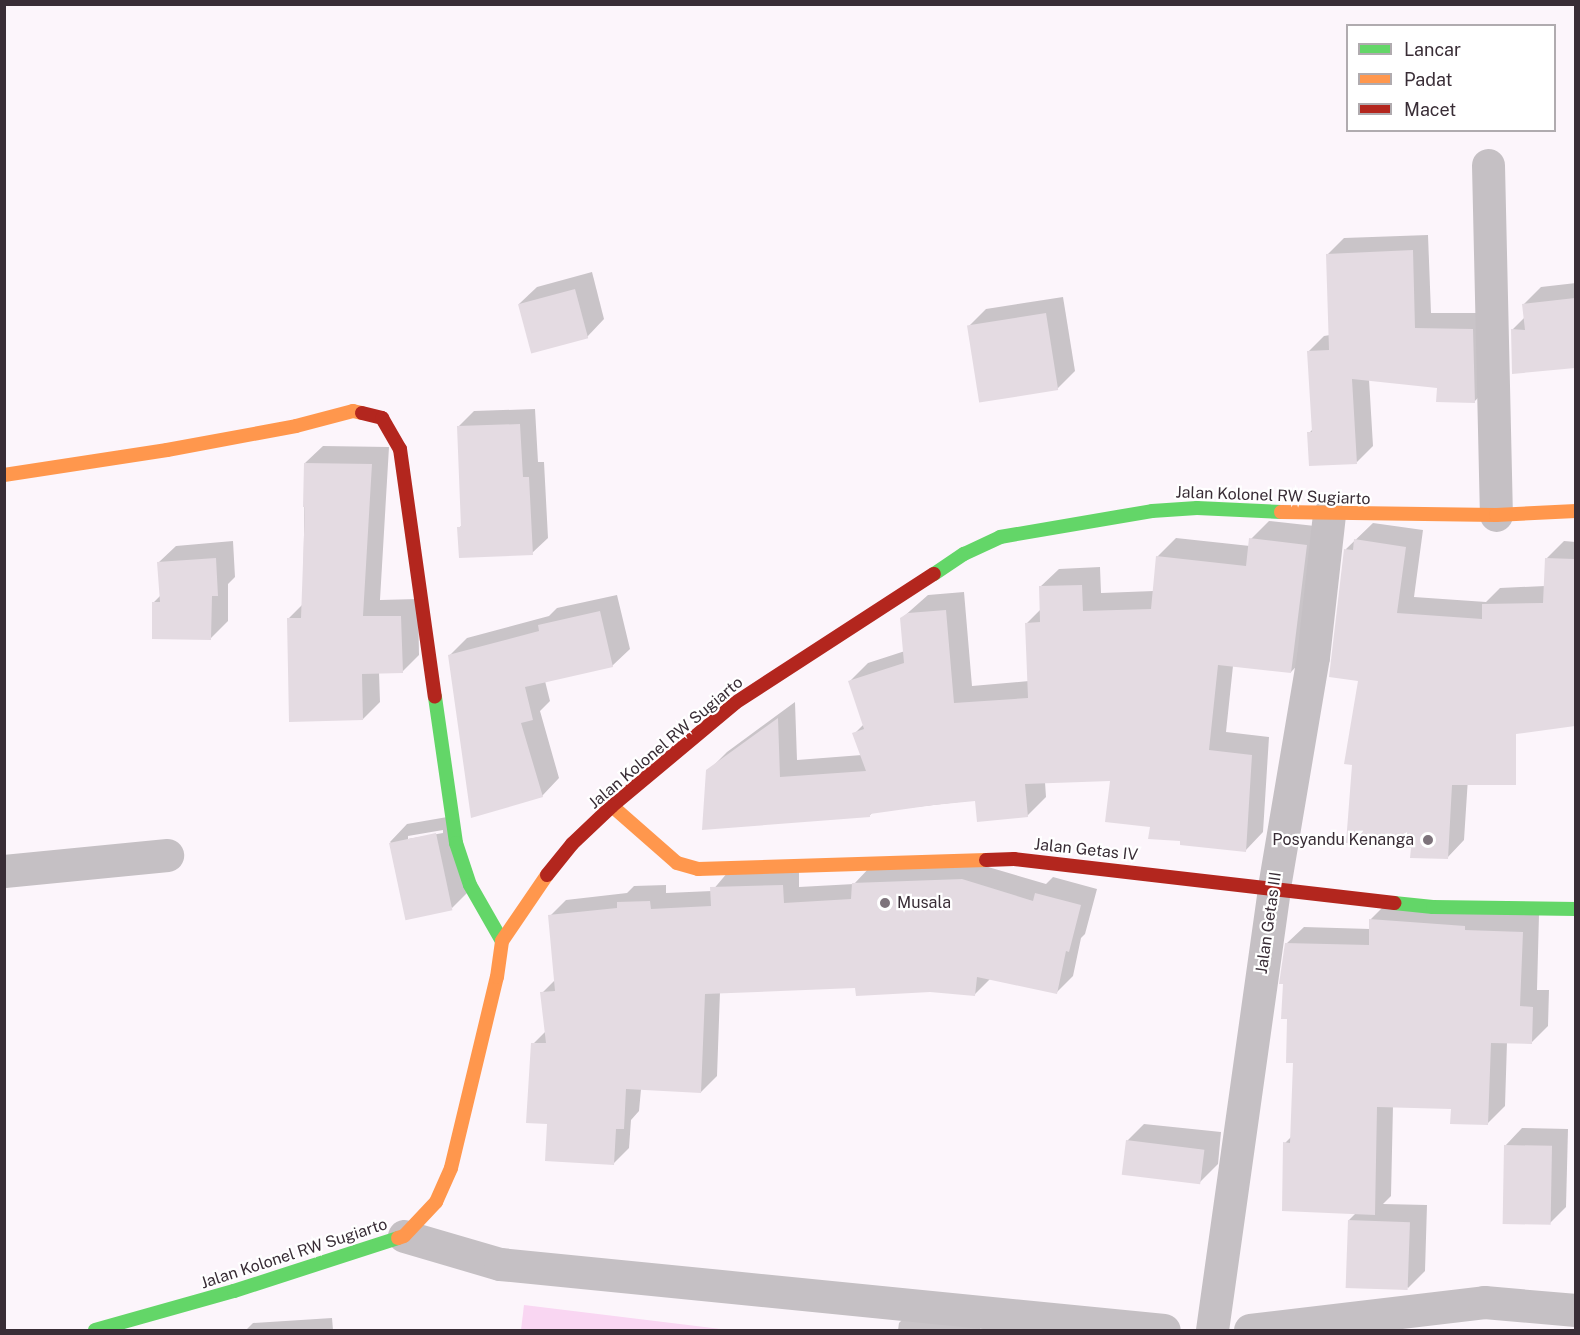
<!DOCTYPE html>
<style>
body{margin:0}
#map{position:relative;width:1580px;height:1335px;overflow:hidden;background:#fcf5fb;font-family:"Public Sans",sans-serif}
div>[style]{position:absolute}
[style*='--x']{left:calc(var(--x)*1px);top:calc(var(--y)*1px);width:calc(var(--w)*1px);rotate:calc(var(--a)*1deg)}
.green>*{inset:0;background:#f9d6f2}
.shadow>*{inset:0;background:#0003}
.building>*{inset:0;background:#e4dbe2;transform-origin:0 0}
.street>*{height:33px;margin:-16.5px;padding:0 16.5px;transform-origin:16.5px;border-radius:16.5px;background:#c5c0c4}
.fast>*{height:14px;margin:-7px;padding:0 7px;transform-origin:7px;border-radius:7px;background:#63d668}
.slow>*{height:14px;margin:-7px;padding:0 7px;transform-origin:7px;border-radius:7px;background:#ff974d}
.jam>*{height:14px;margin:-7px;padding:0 7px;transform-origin:7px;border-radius:7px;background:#b3261e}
.dots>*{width:16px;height:16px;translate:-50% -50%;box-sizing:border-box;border:3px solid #fff;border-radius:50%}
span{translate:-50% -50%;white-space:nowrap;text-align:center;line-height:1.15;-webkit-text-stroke:4.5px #fff;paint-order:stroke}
.street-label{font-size:16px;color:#392d36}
.poi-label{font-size:16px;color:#392d36}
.right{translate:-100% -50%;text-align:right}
.left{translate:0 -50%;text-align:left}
.frame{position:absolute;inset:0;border:6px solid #392d36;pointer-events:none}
.legend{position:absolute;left:1346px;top:24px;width:210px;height:108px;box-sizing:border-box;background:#fff;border:2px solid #b0abaf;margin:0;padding:8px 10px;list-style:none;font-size:18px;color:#392d36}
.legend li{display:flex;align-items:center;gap:12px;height:30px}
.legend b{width:30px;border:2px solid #b0abaf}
</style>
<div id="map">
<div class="green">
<div style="clip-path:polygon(524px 1305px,729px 1330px,521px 1330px)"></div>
</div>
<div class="shadow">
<div style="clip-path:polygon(1428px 235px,1431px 313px,1489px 313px,1490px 385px,1474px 402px,1438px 387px,1369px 379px,1373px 446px,1357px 462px,1309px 433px,1313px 429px,1308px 352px,1324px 336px,1330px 335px,1328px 254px,1344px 238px)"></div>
<div style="clip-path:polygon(592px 272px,604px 319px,587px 337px,519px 304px,537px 287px)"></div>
<div style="clip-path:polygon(1576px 283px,1576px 366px,1513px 372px,1512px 330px,1525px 317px,1524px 304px,1541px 287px)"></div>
<div style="clip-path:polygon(1063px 297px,1075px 371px,1057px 389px,968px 327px,986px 309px)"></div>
<div style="clip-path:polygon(535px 409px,538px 462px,544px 462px,548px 538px,532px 553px,459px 528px,463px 524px,458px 427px,474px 411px)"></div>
<div style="clip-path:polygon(323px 446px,389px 447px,380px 600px,418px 599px,419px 655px,402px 672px,379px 672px,380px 702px,363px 719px,289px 618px,303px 604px,305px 463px)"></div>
<div style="clip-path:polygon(1269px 521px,1324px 527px,1309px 653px,1291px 672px,1233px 666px,1226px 732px,1269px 737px,1263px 832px,1245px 851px,1182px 840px,1151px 825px,1111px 779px,1045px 782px,1046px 797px,1027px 816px,976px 800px,873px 812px,870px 815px,708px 771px,727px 752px,795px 702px,797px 760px,862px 755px,854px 734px,864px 724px,850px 681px,868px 663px,905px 651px,902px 618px,928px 595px,964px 592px,972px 686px,1029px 681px,1026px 624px,1041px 609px,1040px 587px,1059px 569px,1100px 567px,1101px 593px,1154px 591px,1157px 557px,1176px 538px,1250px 546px,1251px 539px)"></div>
<div style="clip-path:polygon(1373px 523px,1423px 530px,1414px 597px,1486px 602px,1500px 588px,1545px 586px,1547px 558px,1564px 541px,1576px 542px,1576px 724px,1440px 744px,1470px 747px,1464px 840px,1447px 858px,1413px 847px,1360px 679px,1346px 549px)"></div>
<div style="clip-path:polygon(233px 541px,235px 577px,228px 584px,228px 621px,211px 638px,154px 602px,161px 595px,158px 563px,176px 546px)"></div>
<div style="clip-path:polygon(617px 595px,630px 649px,612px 666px,545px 681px,550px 701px,540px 711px,559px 778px,542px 796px,450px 655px,467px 638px,549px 616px,557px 608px)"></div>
<div style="clip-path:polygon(evenodd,453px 816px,469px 891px,452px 908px,390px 842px,407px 824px,453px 816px,443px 830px,443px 833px,408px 839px,408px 836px,443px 830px)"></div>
<div style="clip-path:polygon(978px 864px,1046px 884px,1053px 877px,1097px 889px,1085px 934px,1081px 938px,1073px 976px,1057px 992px,990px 979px,975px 994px,857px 986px,720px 992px,717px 1076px,701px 1092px,641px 1089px,639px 1111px,631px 1120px,629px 1148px,613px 1164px,549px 1123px,533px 1044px,546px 1031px,542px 993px,556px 979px,550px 916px,566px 900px,627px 893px,634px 886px,666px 885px,666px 893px,712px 891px,728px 872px,799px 869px,799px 887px,854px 884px,870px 867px)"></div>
<div style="clip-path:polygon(1388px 902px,1539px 915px,1537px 990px,1549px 990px,1548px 1026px,1531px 1043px,1507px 1042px,1505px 1106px,1488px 1123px,1452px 1108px,1393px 1106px,1391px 1196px,1383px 1204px,1427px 1205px,1425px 1271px,1408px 1288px,1349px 1220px,1357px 1212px,1285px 1143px,1291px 1137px,1294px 1062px,1286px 944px,1304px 927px,1370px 929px,1371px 919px)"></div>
<div style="clip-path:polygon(1144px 1124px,1221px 1132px,1218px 1164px,1200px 1182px,1127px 1141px)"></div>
<div style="clip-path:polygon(1522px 1128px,1568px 1129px,1566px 1207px,1549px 1224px,1505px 1146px)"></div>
<div style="clip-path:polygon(916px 1306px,981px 1312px,980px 1330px,898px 1330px,899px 1323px)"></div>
<div style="clip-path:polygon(332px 1318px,333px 1330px,246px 1330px,253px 1323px)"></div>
</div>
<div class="building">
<div style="clip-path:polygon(1413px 250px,1415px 328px,1473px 329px,1475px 403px,1436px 402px,1437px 388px,1352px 379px,1357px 464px,1309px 466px,1307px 432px,1312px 432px,1307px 351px,1329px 350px,1326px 254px)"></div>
<div style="left:575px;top:289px;width:51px;height:59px;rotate:75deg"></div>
<div style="clip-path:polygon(1575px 298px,1575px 368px,1512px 374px,1511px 329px,1525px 330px,1522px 304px)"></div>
<div style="left:1046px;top:313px;width:78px;height:80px;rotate:81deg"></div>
<div style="clip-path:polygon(520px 424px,523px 477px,529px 477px,533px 555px,459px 558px,457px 527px,461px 527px,457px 426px)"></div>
<div style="clip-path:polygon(304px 463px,372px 464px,363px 616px,401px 616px,403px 673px,362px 674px,363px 720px,289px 722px,287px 618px,301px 618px,305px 507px,303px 507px)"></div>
<div style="clip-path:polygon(1249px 538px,1307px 545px,1291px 673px,1218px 665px,1209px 750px,1252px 755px,1246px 852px,1180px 845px,1180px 841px,1148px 839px,1150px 827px,1105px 822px,1110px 781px,1025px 784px,1028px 817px,977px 822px,975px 801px,934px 805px,870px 814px,870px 817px,702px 830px,706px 770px,778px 718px,780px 777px,866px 771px,852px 733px,864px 729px,848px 681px,904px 663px,900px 618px,908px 613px,946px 610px,954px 703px,1028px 698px,1025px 623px,1040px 622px,1039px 586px,1082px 585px,1083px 611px,1151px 609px,1156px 556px,1246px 566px)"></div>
<div style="clip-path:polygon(1354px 539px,1406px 547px,1397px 613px,1482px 619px,1482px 604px,1543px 603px,1545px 558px,1575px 559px,1575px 726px,1516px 734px,1516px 785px,1452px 785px,1448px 859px,1410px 858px,1411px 848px,1346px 843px,1352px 765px,1344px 764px,1358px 681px,1329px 677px,1344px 549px,1353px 550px)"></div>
<div style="clip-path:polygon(216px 558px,218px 596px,212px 596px,211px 640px,152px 639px,152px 602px,160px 602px,157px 562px)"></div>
<div style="clip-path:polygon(600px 611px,613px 667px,525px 687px,533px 720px,521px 723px,543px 797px,471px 818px,448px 655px,539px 631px,538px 625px)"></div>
<div style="left:436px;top:833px;width:79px;height:48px;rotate:78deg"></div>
<div style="clip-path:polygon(962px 879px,1033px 901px,1035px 893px,1081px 905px,1069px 952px,1066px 951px,1057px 994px,977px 977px,975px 996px,930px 992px,856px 996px,855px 988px,705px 994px,701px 1093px,626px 1089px,624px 1129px,616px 1129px,614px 1165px,545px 1161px,547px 1124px,526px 1123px,531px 1043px,546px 1043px,540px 992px,555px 991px,548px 915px,617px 908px,617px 902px,650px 901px,651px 909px,711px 906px,710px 887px,783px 885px,784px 903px,851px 899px,852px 883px)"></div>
<div style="clip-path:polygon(1369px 919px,1465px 926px,1465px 930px,1523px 932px,1520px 1006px,1533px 1007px,1532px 1044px,1491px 1043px,1488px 1125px,1450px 1124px,1451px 1109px,1377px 1107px,1375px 1215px,1282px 1211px,1283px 1142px,1290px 1143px,1293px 1063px,1286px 1063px,1287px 1019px,1281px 1019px,1283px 984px,1279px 984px,1285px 943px,1369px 945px)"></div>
<div style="left:1126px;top:1140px;width:79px;height:35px;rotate:7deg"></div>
<div style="left:1504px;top:1145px;width:48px;height:79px;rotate:1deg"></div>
<div style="left:1348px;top:1220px;width:62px;height:68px;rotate:2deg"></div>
</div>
<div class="street">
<div style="--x:1488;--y:165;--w:350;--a:88.7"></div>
<div style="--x:4;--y:871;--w:164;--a:-5.6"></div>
<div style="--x:404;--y:1236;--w:100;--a:16.3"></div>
<div style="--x:500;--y:1264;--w:667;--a:5.68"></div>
<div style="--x:1212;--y:1330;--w:447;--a:-82"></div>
<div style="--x:1274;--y:887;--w:233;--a:-80.4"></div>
<div style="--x:1313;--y:657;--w:143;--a:-83.6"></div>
<div style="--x:1250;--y:1330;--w:236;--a:-6.8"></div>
<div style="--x:1484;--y:1302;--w:92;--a:5"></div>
</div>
<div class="fast">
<div style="--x:934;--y:574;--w:36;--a:-34"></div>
<div style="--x:964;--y:554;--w:40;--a:-25"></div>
<div style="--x:1000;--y:537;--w:154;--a:-9.7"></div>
<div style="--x:1152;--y:511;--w:45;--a:-3.8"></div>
<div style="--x:1197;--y:508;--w:84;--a:2.7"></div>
<div style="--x:435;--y:697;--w:148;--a:81.8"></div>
<div style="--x:456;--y:843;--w:44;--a:71.6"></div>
<div style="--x:470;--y:885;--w:64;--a:60.3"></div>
<div style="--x:1394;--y:903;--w:39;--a:6"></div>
<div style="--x:1433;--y:907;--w:143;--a:0.8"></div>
<div style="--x:95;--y:1330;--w:144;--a:-15.7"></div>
<div style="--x:234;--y:1291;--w:172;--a:-17.9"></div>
</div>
<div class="slow">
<div style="--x:4;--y:475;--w:165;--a:-8.7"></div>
<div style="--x:167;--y:450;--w:131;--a:-10.5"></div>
<div style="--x:296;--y:426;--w:59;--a:-14.7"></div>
<div style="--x:353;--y:411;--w:9;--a:13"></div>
<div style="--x:1281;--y:512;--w:215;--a:0.8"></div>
<div style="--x:1496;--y:515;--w:80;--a:-2.9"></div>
<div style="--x:612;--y:806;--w:86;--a:41.2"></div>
<div style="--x:677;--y:863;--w:22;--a:16"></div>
<div style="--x:698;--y:869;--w:288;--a:-1.8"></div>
<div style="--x:398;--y:1238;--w:6;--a:-18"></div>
<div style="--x:404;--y:1236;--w:47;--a:-46.7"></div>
<div style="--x:436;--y:1202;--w:37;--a:-66"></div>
<div style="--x:451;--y:1168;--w:196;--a:-76.5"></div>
<div style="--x:497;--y:977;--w:36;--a:-82"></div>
<div style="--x:502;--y:941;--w:80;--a:-55.7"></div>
</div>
<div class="jam">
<div style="--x:362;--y:413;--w:21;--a:14"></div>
<div style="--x:382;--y:418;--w:36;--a:60"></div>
<div style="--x:400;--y:449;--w:250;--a:82"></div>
<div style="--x:986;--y:860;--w:28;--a:-2"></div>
<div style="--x:1014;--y:859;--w:383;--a:6.6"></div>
<div style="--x:547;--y:875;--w:40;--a:-51"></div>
<div style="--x:572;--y:844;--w:55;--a:-43.5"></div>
<div style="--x:612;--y:806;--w:160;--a:-39.9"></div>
<div style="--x:735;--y:703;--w:237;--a:-33"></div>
</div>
<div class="dots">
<div style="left:1428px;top:840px;background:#7d737b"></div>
<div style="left:885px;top:903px;background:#7d737b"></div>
</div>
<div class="street-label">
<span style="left:1273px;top:496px;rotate:2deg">Jalan Kolonel RW Sugiarto</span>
<span style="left:666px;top:743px;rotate:-40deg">Jalan Kolonel RW Sugiarto</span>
<span style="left:1086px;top:850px;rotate:6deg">Jalan Getas IV</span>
<span style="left:1269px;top:923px;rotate:-82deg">Jalan Getas III</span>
<span style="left:294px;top:1254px;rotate:-18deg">Jalan Kolonel RW Sugiarto</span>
</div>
<div class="poi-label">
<span class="right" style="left:1414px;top:840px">Posyandu Kenanga</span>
<span class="left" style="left:897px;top:903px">Musala</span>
</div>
<div class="frame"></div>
<ul class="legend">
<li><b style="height:8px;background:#63d668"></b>Lancar</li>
<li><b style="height:8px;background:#ff974d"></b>Padat</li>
<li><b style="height:8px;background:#b3261e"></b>Macet</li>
</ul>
</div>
